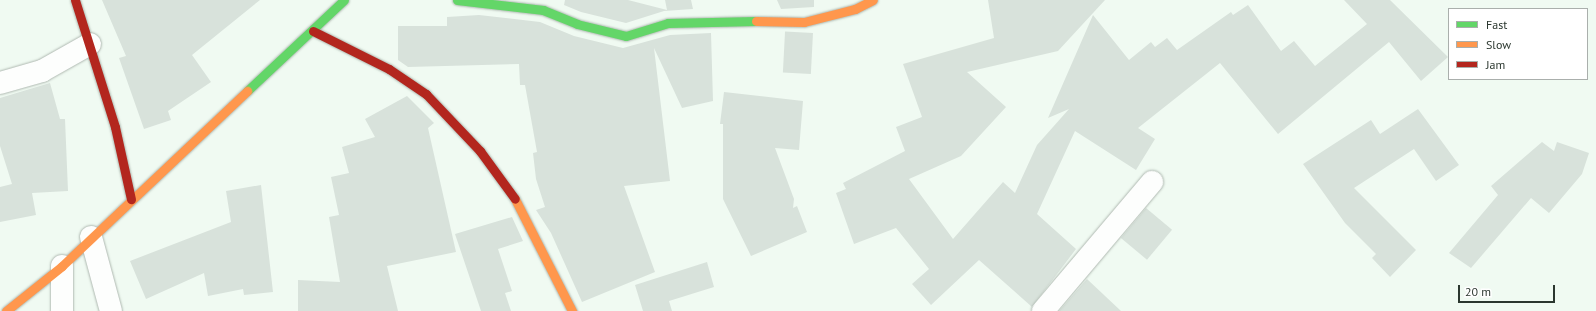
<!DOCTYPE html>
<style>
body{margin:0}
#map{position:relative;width:1596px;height:311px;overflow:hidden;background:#f0faf2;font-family:"PT Sans",sans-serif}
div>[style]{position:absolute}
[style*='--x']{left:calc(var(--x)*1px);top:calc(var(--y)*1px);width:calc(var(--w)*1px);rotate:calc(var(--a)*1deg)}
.building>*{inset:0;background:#d8e2db;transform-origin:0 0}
.roads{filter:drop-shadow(0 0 1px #afb9b1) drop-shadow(0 0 1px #afb9b1)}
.street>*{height:22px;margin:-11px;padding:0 11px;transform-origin:11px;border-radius:11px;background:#fdfefd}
.fast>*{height:9px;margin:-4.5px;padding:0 4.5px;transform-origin:4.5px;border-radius:4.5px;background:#63d668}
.slow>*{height:9px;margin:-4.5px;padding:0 4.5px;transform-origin:4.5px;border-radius:4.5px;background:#ff974d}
.jam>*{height:9px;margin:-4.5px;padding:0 4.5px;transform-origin:4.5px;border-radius:4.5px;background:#b3261e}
span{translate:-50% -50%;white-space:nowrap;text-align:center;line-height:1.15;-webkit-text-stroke:4px #fff;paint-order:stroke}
.legend{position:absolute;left:1448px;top:8px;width:140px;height:72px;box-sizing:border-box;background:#fff;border:1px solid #aaafac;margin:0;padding:5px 7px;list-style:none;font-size:12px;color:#2b372f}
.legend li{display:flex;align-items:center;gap:8px;height:20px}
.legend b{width:20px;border:1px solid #aaafac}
.scale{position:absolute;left:1458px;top:285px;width:97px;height:18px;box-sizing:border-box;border:2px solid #2b372f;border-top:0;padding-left:5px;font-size:12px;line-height:14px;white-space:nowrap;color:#2b372f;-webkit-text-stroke:3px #fff;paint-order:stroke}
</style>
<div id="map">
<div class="building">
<div style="clip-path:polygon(102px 0,260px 0,192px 55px,211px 82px,168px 111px,171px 120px,144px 129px,119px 58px,126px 56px)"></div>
<div style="clip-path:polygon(565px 0,628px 0,667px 10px,665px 0,691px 0,693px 9px,664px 11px,626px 23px,581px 12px,564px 5px)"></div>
<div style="clip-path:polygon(777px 0,814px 0,814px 7px,781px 9px)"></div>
<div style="clip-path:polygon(988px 0,1105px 0,1058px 51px,967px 72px,1006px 107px,961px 156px,909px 179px,953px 239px,1003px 182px,1015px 193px,1037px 145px,1069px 109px,1048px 118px,1093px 15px,1129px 60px,1151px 42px,1155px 47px,1167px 38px,1177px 50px,1231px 12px,1233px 15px,1248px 5px,1281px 51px,1294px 41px,1315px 66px,1367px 24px,1344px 0,1390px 0,1448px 57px,1421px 81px,1389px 42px,1278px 134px,1220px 63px,1138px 128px,1155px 139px,1136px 170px,1075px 131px,1037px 214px,1076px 249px,1032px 307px,979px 260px,931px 305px,912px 284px,929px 269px,896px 228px,854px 244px,836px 193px,846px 189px,843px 183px,905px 151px,896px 127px,922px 117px,903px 64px,994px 38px)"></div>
<div style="clip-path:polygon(479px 15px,540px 22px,574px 36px,623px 48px,670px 35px,711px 33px,713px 101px,682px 108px,654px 48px,670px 181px,624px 186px,655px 272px,582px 302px,551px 233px,536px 210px,545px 207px,536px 179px,533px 153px,537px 152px,525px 85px,520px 85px,519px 64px,408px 67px,398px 60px,398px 26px,447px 26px,447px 17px)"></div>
<div style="left:813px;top:33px;width:41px;height:28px;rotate:93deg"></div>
<div style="clip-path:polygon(50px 83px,60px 119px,65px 119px,68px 191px,32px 193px,36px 215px,0 222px,0 187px,12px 184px,0 146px,0 98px)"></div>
<div style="clip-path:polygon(724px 92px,803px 101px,799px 150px,775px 148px,794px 199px,793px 208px,797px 206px,807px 232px,751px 256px,723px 199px,723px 124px,720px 124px)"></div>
<div style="clip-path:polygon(407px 96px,434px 123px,428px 128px,456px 252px,387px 266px,398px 311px,298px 311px,298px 280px,340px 282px,329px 217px,339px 215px,331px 177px,349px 173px,342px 147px,375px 137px,365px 119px)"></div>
<div style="clip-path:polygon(1418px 109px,1459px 165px,1436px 181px,1414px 149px,1354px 188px,1416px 250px,1390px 277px,1372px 258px,1376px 254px,1345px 223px,1303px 164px,1371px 120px,1380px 134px)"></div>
<div style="clip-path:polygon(1542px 142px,1554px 151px,1557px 142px,1589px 153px,1582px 174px,1549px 213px,1531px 198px,1471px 268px,1449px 253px,1498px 195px,1491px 186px)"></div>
<div style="clip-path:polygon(261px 185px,273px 292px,244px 295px,243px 289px,208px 296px,204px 273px,146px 299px,130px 261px,231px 222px,226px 191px)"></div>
<div style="left:1146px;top:208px;width:34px;height:39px;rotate:40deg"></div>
<div style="clip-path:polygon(512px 217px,523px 241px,498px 249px,512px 291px,505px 293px,511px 311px,481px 311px,455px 234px)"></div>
<div style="clip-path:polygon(707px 262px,714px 287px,669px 301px,672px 311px,643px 311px,635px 285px)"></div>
<div style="clip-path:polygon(1087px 279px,1121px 311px,1059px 311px)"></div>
</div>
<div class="roads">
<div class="street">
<div style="--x:0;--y:83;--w:44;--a:-15.9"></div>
<div style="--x:42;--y:71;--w:55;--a:-29.4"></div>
<div style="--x:91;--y:237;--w:77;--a:74.9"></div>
<div style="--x:62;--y:266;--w:45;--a:90"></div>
<div style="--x:1043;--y:311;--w:169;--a:-49.8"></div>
</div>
<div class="fast">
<div style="--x:457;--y:0;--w:87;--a:6.6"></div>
<div style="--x:543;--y:10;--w:37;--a:22"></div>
<div style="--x:577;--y:24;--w:50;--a:13.8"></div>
<div style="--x:626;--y:36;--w:44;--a:-17.2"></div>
<div style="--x:668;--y:23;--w:88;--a:-1.3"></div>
<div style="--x:247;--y:91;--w:133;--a:-43.2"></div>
</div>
<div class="slow">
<div style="--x:756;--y:21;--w:48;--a:1.2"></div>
<div style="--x:804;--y:22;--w:53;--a:-14.3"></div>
<div style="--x:855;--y:9;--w:20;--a:-27"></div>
<div style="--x:515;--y:199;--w:126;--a:63"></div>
<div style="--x:6;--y:311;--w:72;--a:-38.8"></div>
<div style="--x:62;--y:266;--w:255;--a:-43.4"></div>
</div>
<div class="jam">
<div style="--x:75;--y:0;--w:133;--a:72.5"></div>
<div style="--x:115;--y:127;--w:74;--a:77.5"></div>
<div style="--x:313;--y:31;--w:85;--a:26.6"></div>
<div style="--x:389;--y:69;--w:45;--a:34"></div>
<div style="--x:426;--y:94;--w:79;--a:46.5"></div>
<div style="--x:480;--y:151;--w:59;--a:53.9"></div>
</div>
</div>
<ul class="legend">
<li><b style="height:5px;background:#63d668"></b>Fast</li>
<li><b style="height:5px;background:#ff974d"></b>Slow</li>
<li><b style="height:5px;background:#b3261e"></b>Jam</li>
</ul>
<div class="scale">20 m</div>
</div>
